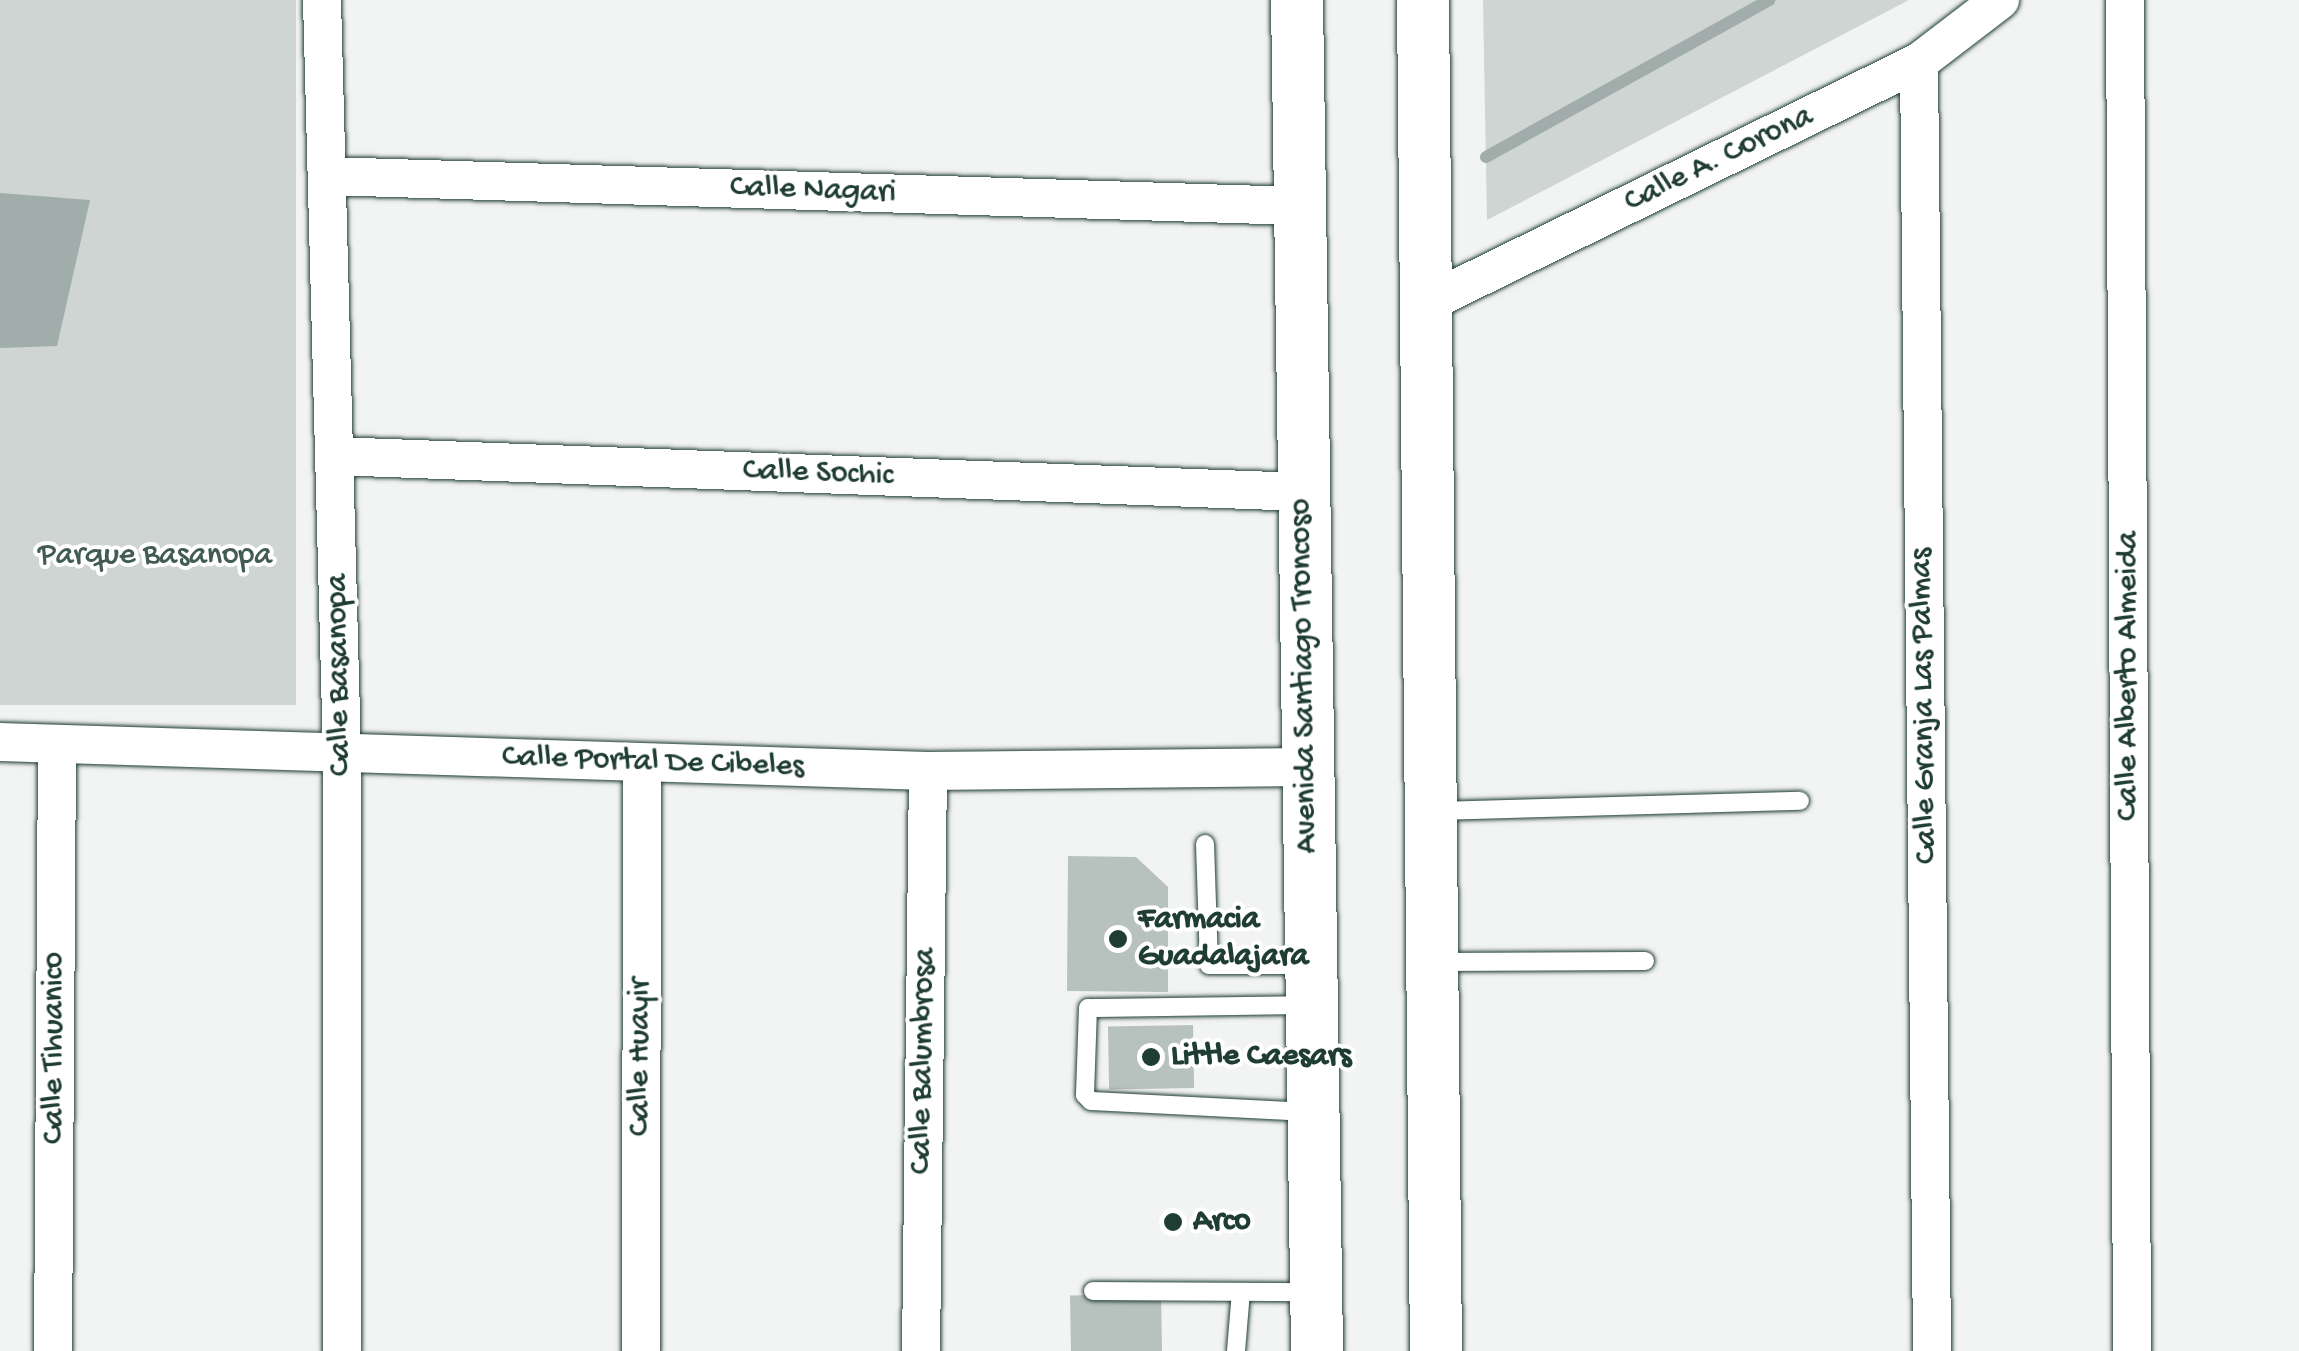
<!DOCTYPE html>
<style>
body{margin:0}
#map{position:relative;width:2299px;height:1351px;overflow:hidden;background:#f2f3f3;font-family:"Gochi Hand",sans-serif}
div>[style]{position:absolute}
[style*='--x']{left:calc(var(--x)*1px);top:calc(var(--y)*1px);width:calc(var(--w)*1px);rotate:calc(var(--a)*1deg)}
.green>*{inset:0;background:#ced5d3;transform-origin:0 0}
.water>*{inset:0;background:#a1adaa}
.stream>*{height:12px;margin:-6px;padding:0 6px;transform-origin:6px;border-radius:6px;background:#a1adaa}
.building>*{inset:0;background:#b7c1bd;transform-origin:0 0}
.roads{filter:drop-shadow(0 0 2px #1f3d34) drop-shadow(0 0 2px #1f3d34)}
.lane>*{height:18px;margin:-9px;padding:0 9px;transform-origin:9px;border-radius:9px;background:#fff}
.street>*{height:38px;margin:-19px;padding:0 19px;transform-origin:19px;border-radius:19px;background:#fff}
.secondary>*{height:52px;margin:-26px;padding:0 26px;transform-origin:26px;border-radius:26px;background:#fff}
.dots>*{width:28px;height:28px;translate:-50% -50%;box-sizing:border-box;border:5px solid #fff;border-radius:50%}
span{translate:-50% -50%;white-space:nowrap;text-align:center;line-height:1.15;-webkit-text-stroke:8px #fff;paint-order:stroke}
.street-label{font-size:32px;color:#1f3d34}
.park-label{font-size:32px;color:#425b54}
.poi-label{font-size:32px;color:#1f3d34;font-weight:700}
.left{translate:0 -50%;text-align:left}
</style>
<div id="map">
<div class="green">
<div style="left:0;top:0;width:296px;height:705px"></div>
<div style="clip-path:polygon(1483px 0,1909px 0,1487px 220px)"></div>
</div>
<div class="water">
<div style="clip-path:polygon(0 193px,90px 200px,57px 346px,0 348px)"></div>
</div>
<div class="stream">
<div style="--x:1486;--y:157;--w:324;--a:-29"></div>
</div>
<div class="building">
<div style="clip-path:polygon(1068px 856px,1136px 857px,1168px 887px,1168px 992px,1067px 991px)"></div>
<div style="left:1193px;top:1025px;width:63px;height:85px;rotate:89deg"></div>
<div style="left:1161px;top:1294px;width:57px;height:91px;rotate:89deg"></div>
</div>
<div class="roads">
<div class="lane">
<div style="--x:1437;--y:811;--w:363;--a:-1.6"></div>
<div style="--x:1205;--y:844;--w:121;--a:88.1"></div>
<div style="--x:1209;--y:965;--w:100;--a:0"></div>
<div style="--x:1438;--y:962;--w:207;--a:-0.3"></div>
<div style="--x:1310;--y:1005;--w:222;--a:179.2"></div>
<div style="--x:1088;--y:1008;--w:87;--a:92"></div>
<div style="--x:1085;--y:1095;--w:8;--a:45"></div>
<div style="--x:1091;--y:1101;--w:219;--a:2.9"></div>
<div style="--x:1093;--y:1291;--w:220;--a:0.3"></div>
<div style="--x:1236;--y:1351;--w:59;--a:-85.2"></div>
</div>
<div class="street">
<div style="--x:322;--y:0;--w:753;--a:88.48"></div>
<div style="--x:342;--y:753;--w:598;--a:90"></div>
<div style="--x:2125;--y:0;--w:1351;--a:89.7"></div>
<div style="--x:1919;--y:62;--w:1289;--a:89.42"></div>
<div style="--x:327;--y:176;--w:971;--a:1.77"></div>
<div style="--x:1427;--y:303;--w:548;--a:-26.1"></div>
<div style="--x:1919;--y:62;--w:102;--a:-37.4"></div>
<div style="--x:334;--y:456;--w:968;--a:2.13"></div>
<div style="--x:0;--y:742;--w:928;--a:1.79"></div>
<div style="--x:928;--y:771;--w:379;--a:-0.6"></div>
<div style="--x:53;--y:1351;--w:607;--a:-89.62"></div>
<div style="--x:641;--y:1351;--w:588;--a:-89.9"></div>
<div style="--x:921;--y:1351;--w:580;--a:-89.31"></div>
</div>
<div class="secondary">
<div style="--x:1297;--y:0;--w:1351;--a:89.15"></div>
<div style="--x:1423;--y:0;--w:1351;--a:89.45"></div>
</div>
</div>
<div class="dots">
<div style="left:1118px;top:939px;background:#1f3d34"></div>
<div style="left:1151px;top:1057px;background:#1f3d34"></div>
<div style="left:1173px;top:1222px;background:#1f3d34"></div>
</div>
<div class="street-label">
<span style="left:1719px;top:160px;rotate:-26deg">Calle A. Corona</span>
<span style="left:813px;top:191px;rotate:2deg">Calle Nagari</span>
<span style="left:818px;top:474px;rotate:2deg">Calle Sochic</span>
<span style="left:340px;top:675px;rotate:-91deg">Calle Basanopa</span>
<span style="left:1305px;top:676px;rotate:-91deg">Avenida Santiago Troncoso</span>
<span style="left:2129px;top:676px;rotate:-90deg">Calle Alberto Almeida</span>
<span style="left:1925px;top:706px;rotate:-91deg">Calle Granja Las Palmas</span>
<span style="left:653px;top:763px;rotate:2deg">Calle Portal De Cibeles</span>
<span style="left:55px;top:1048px;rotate:-90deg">Calle Tihuanico</span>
<span style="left:641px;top:1057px;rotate:-90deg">Calle Huayir</span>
<span style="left:924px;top:1061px;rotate:-89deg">Calle Balumbrosa</span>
</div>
<div class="park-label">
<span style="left:155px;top:556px">Parque Basanopa</span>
</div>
<div class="poi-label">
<span class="left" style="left:1138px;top:939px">Farmacia<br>Guadalajara</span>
<span class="left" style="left:1171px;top:1057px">Little Caesars</span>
<span class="left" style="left:1193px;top:1222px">Arco</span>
</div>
</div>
